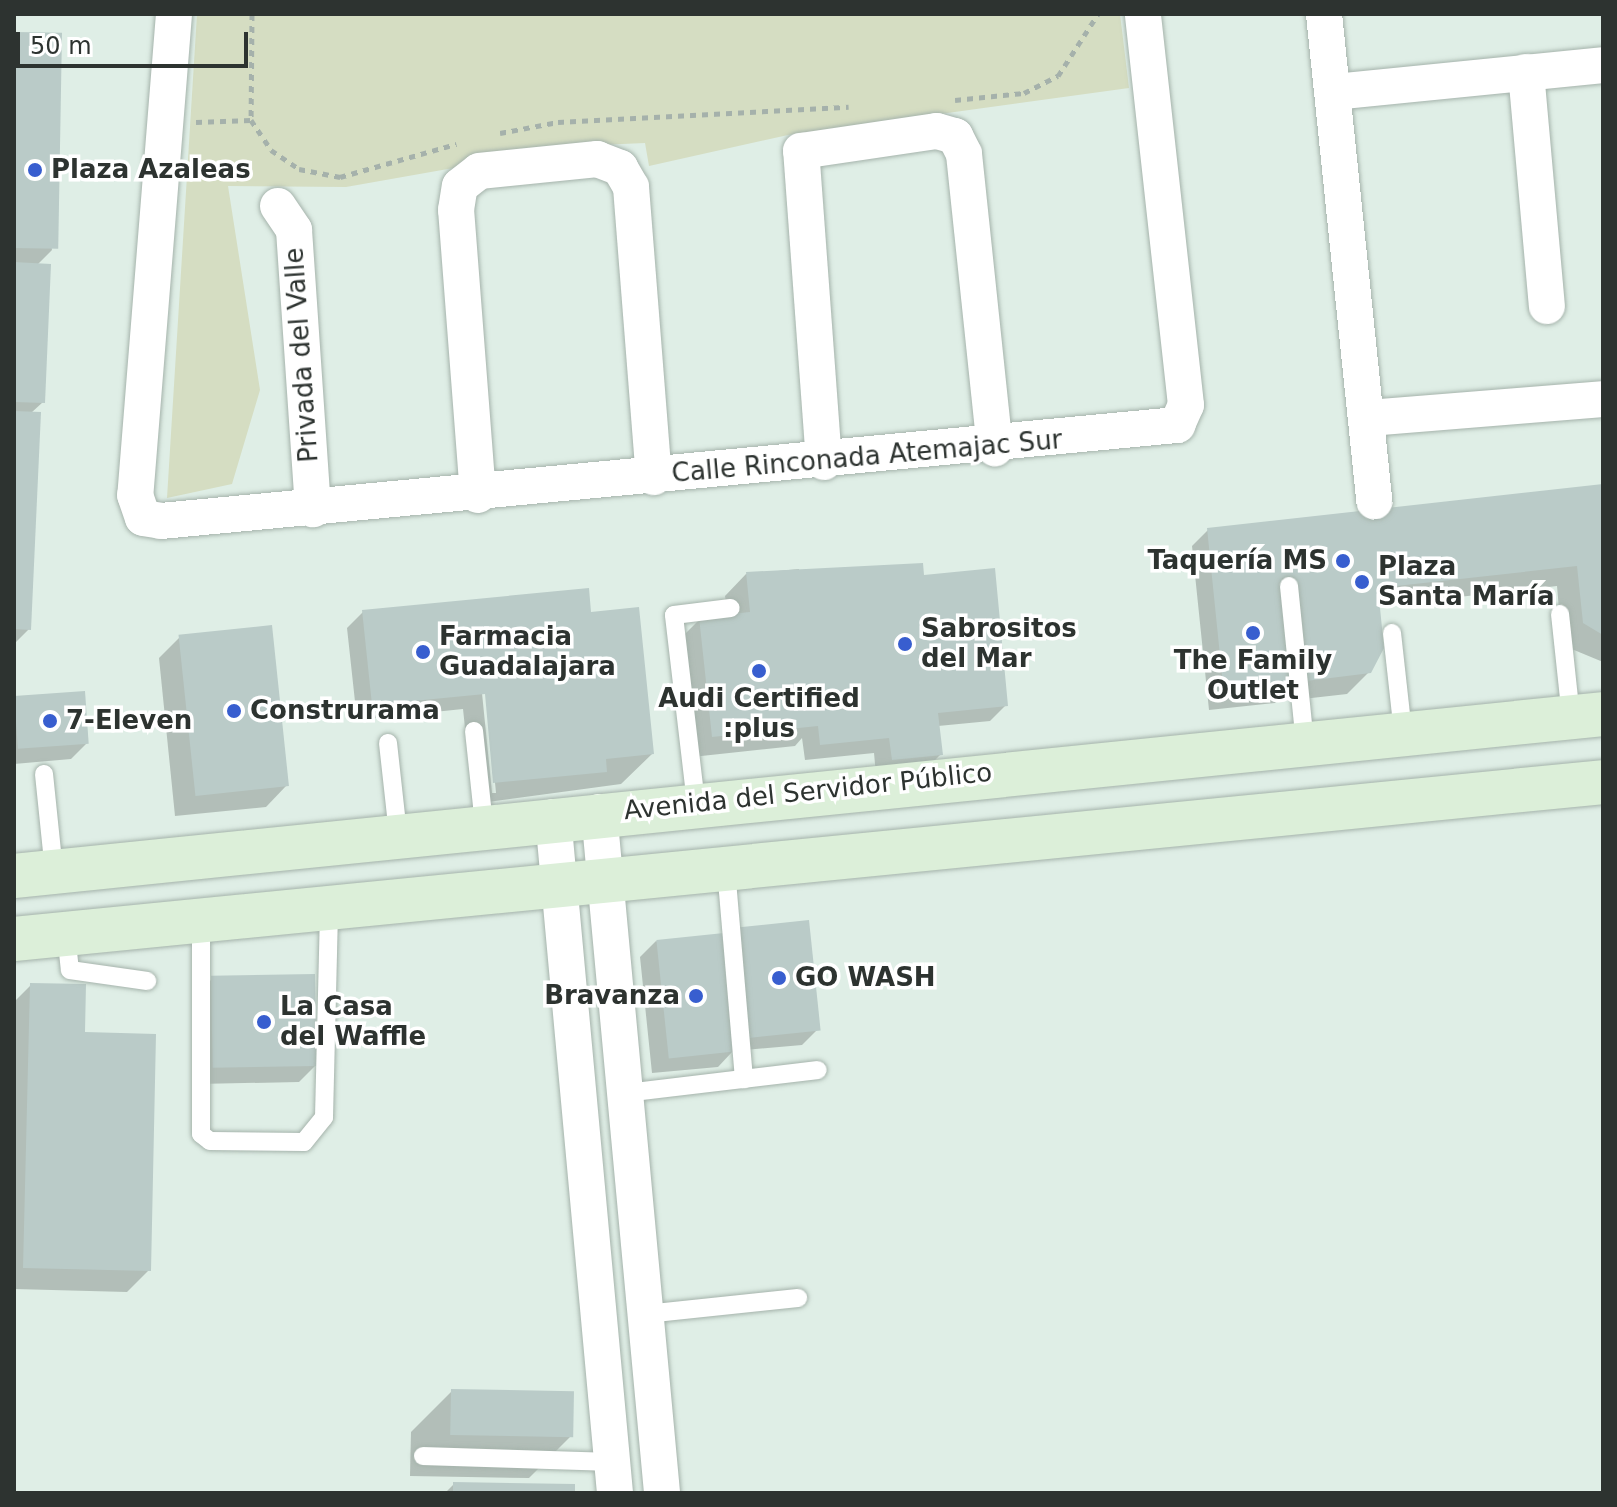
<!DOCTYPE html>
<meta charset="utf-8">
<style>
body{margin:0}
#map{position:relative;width:1617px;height:1507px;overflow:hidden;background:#dfeee6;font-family:"DejaVu Sans",sans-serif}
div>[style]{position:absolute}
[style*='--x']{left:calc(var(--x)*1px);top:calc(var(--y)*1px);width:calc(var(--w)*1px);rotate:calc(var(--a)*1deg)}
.green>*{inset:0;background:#d5ddc2}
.shadow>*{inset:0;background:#0003}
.building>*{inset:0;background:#bacbc8;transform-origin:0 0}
.path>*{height:5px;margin-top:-2.5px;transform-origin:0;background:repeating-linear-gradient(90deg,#a5b1ab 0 6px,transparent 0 12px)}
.roads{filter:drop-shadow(0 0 2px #a5b3ab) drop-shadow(0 0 2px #a5b3ab)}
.lane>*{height:18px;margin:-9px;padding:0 9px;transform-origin:9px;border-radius:9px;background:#fff}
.street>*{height:36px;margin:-18px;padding:0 18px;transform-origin:18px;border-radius:18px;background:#fff}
.secondary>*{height:44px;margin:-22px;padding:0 22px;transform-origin:22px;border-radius:22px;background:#dcefd9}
.dots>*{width:22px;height:22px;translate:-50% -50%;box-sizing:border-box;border:4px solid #fff;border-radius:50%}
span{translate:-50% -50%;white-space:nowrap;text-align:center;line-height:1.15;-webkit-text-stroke:7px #fff;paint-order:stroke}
.poi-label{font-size:26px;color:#2d3330;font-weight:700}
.left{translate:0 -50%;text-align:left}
.right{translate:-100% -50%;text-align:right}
.street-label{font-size:26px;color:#2d3330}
.frame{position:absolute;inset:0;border:16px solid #2d3330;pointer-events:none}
.scale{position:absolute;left:16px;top:32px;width:232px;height:36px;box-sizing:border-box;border:4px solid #2d3330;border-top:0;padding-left:10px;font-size:24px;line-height:28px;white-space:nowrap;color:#2d3330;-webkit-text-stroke:6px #fff;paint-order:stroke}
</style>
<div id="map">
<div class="green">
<div style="clip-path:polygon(197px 14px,1120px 14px,1129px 88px,788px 135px,649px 166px,645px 143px,577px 146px,346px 187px,228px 186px,260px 390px,232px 484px,167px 498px)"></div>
</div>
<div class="shadow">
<div style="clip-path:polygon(17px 34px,52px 250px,37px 265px,43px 402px,31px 413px,29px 629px,14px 644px)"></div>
<div style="clip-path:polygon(1603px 486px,1603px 662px,1562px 645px,1557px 586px,1378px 606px,1369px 672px,1347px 694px,1285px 701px,1285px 694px,1275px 703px,1209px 710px,1192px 546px,1208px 530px)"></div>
<div style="clip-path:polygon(799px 569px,800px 580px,923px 577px,1006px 705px,990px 721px,938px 726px,941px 754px,925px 770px,876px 775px,874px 753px,805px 760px,802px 738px,795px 746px,692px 757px,679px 640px,700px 619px,728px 616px,725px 596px,746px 574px)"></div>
<div style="clip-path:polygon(evenodd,363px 612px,589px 617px,652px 754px,621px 784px,473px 804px,463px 709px,357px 720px,347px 628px,363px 612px,486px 689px,496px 793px,492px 793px,482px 693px,486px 689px)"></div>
<div style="clip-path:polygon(180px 637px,287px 785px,266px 807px,175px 816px,159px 658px)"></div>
<div style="clip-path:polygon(14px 700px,87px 743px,71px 759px,14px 764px)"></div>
<div style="clip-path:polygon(656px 941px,818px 1029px,802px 1045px,733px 1051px,718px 1067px,652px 1073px,640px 957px)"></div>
<div style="clip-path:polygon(212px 979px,315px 1066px,299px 1082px,198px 1084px,196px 995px)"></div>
<div style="clip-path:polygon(31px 985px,83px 1034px,149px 1270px,127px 1292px,14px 1289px,14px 1002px)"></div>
<div style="clip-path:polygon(452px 1391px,571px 1436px,529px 1478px,410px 1476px,411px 1432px)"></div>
<div style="clip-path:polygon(454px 1484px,573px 1493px,445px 1493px)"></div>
</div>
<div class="building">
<div style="left:16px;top:32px;width:46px;height:216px;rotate:1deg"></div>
<div style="clip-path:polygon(14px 262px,51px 264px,45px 403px,14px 402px)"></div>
<div style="clip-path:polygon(14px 411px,41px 412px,31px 630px,14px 629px)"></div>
<div style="clip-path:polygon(1603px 484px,1603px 635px,1583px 623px,1577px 566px,1378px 588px,1384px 648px,1371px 673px,1306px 681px,1294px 577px,1282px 578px,1293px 688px,1224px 695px,1207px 528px)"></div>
<div style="clip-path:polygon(923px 563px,924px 575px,995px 568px,1008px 706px,938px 713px,943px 755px,892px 760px,889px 738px,820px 745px,818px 726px,712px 737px,699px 617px,750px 612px,746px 572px)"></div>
<div style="clip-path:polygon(589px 588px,591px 612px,639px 607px,654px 754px,606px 759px,607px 772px,493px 783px,485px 694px,372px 705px,362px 610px)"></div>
<div style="left:272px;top:625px;width:162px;height:94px;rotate:84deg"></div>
<div style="left:85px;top:691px;width:53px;height:71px;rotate:86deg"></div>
<div style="left:809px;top:920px;width:111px;height:72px;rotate:84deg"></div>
<div style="left:724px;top:933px;width:119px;height:68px;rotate:84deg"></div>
<div style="left:315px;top:974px;width:92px;height:104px;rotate:89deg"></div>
<div style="clip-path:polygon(30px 983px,86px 984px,85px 1032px,156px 1034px,151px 1271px,23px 1268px)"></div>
<div style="left:451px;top:1389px;width:123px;height:46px;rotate:1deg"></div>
<div style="clip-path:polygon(453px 1482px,575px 1484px,575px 1493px,453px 1493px)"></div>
</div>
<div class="path">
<div style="--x:252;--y:14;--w:106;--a:90.5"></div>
<div style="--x:251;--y:120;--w:36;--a:56"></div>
<div style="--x:271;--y:150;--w:34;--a:34"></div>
<div style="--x:299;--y:169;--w:42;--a:11"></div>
<div style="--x:340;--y:177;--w:121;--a:-15.9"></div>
<div style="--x:955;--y:100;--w:69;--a:-5.8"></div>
<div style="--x:1024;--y:93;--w:38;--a:-27"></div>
<div style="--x:1058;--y:76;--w:74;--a:-57.2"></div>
<div style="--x:196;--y:122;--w:55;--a:-2.1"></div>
<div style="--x:500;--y:133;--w:59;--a:-10.7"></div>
<div style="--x:558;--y:122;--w:291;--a:-3"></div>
</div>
<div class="roads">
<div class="lane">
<div style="--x:1289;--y:586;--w:158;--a:84.2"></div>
<div style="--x:1560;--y:614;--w:104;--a:83.9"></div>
<div style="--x:1392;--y:633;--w:101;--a:83.7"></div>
<div style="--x:474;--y:731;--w:94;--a:83.9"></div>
<div style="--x:388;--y:743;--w:92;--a:83.7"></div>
<div style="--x:44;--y:774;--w:98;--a:84.1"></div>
<div style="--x:696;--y:803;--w:189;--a:-96.7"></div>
<div style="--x:674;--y:615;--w:57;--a:-7"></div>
<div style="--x:726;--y:869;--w:211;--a:85.1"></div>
<div style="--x:201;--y:921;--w:213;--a:90"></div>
<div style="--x:201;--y:1134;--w:11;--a:38"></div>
<div style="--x:210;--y:1141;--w:94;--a:0.6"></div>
<div style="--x:304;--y:1142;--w:32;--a:-51"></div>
<div style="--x:324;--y:1117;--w:209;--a:-88.6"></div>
<div style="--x:66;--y:933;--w:37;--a:84"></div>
<div style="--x:70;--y:970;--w:78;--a:8.1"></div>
<div style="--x:625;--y:1093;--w:194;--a:-6.8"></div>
<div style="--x:645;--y:1314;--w:154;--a:-6"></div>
<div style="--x:423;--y:1456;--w:189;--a:1.8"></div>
</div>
<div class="street">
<div style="--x:174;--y:14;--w:483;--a:94.6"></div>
<div style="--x:135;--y:495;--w:24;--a:71"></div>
<div style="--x:143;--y:518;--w:18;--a:9"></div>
<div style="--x:161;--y:521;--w:1021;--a:-5.4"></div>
<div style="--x:1177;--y:425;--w:22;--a:-66"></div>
<div style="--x:1186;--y:405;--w:393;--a:-96.3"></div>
<div style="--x:1324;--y:14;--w:490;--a:84.1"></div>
<div style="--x:1526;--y:72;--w:235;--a:84.9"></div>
<div style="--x:1333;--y:92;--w:271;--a:-5.7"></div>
<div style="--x:278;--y:206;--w:29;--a:56"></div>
<div style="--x:294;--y:230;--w:280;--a:86.1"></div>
<div style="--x:1368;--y:418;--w:236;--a:-4.6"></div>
<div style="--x:824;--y:462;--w:312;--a:-94.2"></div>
<div style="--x:801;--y:151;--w:137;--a:-8.4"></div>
<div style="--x:937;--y:131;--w:19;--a:16"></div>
<div style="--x:955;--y:136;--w:20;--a:63"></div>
<div style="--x:964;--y:154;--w:296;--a:84"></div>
<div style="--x:478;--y:495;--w:286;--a:-94.4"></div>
<div style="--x:456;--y:210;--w:24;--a:-81"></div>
<div style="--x:460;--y:186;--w:24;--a:-38"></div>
<div style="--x:479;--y:171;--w:119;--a:-5.8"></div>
<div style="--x:597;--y:159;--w:25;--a:21"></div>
<div style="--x:620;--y:168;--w:22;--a:60"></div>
<div style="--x:631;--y:187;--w:291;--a:85.5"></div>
<div style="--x:599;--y:812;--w:684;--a:84.71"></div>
<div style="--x:553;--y:817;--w:679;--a:84.76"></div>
</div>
<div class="secondary">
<div style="--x:14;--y:876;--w:1597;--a:-5.82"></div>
<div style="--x:14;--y:939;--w:1597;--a:-5.64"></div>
</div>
</div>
<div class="dots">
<div style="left:35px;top:170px;background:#385ecf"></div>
<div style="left:1343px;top:561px;background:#385ecf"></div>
<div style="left:1362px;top:582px;background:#385ecf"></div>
<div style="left:1253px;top:633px;background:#385ecf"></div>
<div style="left:905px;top:644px;background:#385ecf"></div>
<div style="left:423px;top:652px;background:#385ecf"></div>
<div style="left:759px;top:671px;background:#385ecf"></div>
<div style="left:234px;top:711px;background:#385ecf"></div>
<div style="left:50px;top:721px;background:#385ecf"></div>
<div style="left:779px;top:978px;background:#385ecf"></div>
<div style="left:696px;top:996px;background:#385ecf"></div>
<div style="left:264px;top:1022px;background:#385ecf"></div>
</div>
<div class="poi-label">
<span class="left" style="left:51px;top:170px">Plaza Azaleas</span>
<span class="right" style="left:1327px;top:561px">Taquería MS</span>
<span class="left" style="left:1378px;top:582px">Plaza<br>Santa María</span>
<span class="left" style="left:921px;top:644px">Sabrositos<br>del Mar</span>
<span class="left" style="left:439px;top:652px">Farmacia<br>Guadalajara</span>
<span style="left:1253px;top:676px">The Family<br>Outlet</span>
<span style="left:759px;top:714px">Audi Certified<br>:plus</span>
<span class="left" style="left:250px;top:711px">Construrama</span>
<span class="left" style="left:66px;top:721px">7-Eleven</span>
<span class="left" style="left:795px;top:978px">GO WASH</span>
<span class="right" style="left:680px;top:996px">Bravanza</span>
<span class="left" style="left:280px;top:1022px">La Casa<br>del Waffle</span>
</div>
<div class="street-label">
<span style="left:302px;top:355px;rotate:-94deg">Privada del Valle</span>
<span style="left:867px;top:457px;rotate:-5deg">Calle Rinconada Atemajac Sur</span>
<span style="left:808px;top:792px;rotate:-6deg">Avenida del Servidor Público</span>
</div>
<div class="frame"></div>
<div class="scale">50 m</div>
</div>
